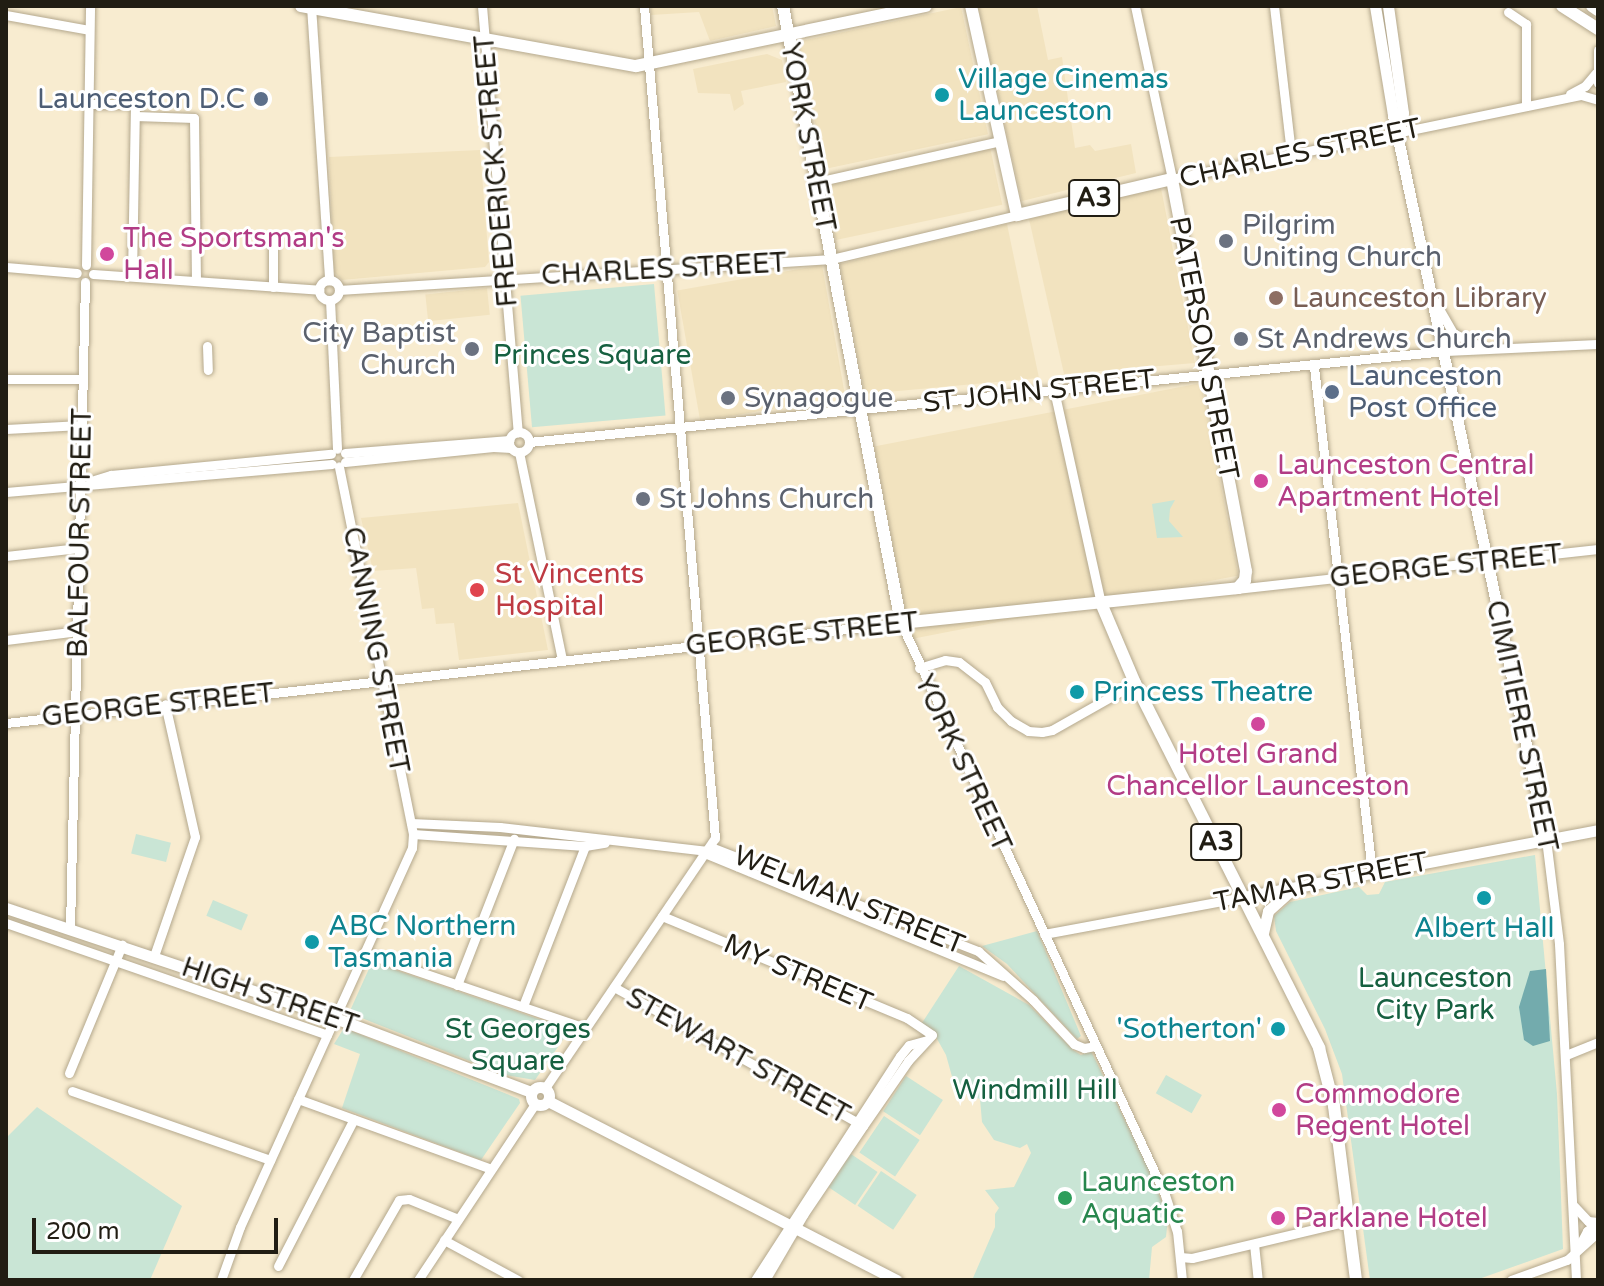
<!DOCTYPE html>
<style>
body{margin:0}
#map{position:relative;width:1604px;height:1286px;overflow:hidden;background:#f8ecd0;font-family:"Varela Round",sans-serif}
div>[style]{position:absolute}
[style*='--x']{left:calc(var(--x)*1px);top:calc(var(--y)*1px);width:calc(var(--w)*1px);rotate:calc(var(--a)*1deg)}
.built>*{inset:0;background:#f2e3bf;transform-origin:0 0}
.green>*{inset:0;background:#c9e5d5;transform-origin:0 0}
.water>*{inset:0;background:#73abad}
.roads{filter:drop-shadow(0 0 2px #b4a88d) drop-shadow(0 0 2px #b4a88d)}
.minor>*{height:9px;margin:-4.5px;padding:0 4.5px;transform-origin:4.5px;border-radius:4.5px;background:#fff}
.minor>.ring{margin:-4.5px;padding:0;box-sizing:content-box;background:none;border:9px solid #fff;border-radius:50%}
.major>*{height:11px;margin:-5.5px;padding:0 5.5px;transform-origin:5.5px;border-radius:5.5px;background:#fff}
.major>.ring{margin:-5.5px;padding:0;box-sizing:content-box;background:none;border:11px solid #fff;border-radius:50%}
.highway>*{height:12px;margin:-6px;padding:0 6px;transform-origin:6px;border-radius:6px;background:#fff}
.dots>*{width:22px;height:22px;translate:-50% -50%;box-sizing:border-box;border:4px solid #fff;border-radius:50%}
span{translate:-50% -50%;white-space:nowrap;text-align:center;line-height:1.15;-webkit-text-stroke:6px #fff;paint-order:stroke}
.shield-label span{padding:2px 6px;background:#fff;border:2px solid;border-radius:6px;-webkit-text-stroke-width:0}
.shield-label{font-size:26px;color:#211d13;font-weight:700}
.culture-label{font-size:28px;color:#0d838f}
.left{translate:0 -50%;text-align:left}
.right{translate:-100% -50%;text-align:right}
.service-label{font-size:28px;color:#4e5e75}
.street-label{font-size:28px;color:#211d13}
.worship-label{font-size:28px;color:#5b616d}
.hotel-label{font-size:28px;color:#b23c85}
.education-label{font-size:28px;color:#785e54}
.park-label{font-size:28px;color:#166040}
.health-label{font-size:28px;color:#be3a42}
.leisure-label{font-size:28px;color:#27864d}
.frame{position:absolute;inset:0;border:8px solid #211d13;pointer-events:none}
.scale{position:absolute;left:32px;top:1218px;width:246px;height:36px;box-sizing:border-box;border:4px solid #211d13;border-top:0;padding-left:10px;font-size:24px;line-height:28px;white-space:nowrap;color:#211d13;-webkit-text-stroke:6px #fff;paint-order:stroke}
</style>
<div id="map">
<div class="built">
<div style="clip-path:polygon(651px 6px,772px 6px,776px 26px,710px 41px,699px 12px,651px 15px)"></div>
<div style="clip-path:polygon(978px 6px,1037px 6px,1048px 60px,1062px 57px,1075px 148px,1090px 145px,1095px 151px,1131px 144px,1136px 173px,1022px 201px)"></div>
<div style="left:961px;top:7px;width:130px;height:167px;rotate:78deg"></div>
<div style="clip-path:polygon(767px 54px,782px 60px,786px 82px,741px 91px,744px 104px,734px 111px,730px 94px,698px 93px,693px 69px)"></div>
<div style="left:990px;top:147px;width:59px;height:170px;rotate:78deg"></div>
<div style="clip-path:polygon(480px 150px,489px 262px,485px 267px,342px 280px,334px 272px,329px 157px)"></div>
<div style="clip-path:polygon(1161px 188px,1195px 363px,1064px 374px,1029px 219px)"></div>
<div style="clip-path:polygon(1007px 224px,1039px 378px,865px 394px,840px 264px)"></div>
<div style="left:822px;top:265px;width:133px;height:147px;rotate:80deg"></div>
<div style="left:487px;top:288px;width:27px;height:62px;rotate:84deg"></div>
<div style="left:1201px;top:383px;width:196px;height:333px;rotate:79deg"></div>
<div style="clip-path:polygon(518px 503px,548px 650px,459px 660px,454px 623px,436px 624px,434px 608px,422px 609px,416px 568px,373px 571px,361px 518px)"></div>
</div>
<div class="green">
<div style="left:654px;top:284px;width:132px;height:134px;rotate:85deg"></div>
<div style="clip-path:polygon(1175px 500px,1170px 509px,1169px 521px,1183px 537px,1157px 538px,1152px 504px)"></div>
<div style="left:136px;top:834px;width:36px;height:20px;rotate:14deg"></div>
<div style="clip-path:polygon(1535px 855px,1557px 1094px,1563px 1249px,1476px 1280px,1370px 1280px,1342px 1074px,1325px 1029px,1276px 931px,1274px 916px,1290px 902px,1359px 887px,1367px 895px,1379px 894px,1385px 882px)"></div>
<div style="left:213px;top:900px;width:38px;height:17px;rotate:23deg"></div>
<div style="clip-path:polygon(1037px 931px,1081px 1036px,1077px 1039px,1007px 964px,982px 946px)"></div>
<div style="clip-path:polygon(372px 962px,568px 1029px,569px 1031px,535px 1080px,505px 1075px,349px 1013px)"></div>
<div style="clip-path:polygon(959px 966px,1029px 1005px,1073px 1050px,1081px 1055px,1091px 1051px,1150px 1172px,1168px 1218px,1166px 1237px,1152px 1247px,1149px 1280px,973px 1278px,995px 1227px,995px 1214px,999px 1208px,985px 1190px,1014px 1187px,1031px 1153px,1027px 1144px,1020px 1148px,994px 1140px,982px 1122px,980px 1099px,956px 1091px,946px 1055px,936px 1037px,922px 1023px)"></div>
<div style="clip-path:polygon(344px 1028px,519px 1099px,520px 1103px,481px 1160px,342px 1108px,360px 1054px,334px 1044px)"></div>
<div style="left:1166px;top:1075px;width:41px;height:21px;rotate:29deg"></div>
<div style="left:906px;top:1076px;width:44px;height:42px;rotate:33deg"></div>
<div style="clip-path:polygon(37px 1107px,182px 1206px,150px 1280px,6px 1280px,6px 1138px)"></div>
<div style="left:884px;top:1116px;width:43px;height:44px;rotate:34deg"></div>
<div style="left:851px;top:1154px;width:32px;height:40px;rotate:34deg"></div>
<div style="left:881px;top:1171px;width:43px;height:42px;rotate:34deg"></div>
</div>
<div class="water">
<div style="clip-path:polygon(1546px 969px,1550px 1041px,1533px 1046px,1524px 1040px,1519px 1007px,1530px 971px)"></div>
</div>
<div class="roads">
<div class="minor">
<div style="--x:311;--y:6;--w:275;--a:86.2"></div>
<div style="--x:482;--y:6;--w:428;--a:85.2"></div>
<div style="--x:1135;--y:6;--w:177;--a:77.9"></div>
<div style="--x:1172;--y:179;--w:418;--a:-11.6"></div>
<div style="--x:1581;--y:95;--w:18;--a:16"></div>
<div style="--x:1274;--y:6;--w:147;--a:83.4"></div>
<div style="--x:1508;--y:12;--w:22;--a:34"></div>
<div style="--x:1526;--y:24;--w:82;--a:90"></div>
<div style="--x:6;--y:15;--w:84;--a:10.2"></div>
<div style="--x:1598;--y:50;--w:33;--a:90"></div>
<div style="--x:1570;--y:94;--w:17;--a:-28"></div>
<div style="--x:1585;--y:86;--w:17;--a:-50"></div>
<div style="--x:88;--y:104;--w:47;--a:0"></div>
<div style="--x:135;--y:104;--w:172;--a:91"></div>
<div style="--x:135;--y:116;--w:59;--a:1.9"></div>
<div style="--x:194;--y:118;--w:163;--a:89.3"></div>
<div style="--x:817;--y:182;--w:188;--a:-12.6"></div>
<div style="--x:86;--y:265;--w:259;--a:-89.1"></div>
<div style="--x:6;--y:267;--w:71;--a:4.8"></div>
<div style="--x:93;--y:274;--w:227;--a:4"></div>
<div class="ring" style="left:319px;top:280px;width:11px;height:11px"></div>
<div style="--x:273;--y:287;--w:48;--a:-90"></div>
<div style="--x:339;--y:290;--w:493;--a:-3.6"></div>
<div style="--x:831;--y:259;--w:191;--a:-13.3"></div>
<div style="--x:330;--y:300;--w:149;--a:87.3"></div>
<div style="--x:1434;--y:300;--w:38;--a:60"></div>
<div style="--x:1453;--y:333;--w:34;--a:26"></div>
<div style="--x:207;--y:346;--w:24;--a:88"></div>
<div style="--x:1314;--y:367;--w:508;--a:83.45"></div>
<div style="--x:6;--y:379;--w:76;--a:0"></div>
<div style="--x:1054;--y:390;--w:218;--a:77.6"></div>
<div style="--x:6;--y:429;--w:75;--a:-3.1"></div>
<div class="ring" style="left:509px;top:432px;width:11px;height:11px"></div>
<div style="--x:529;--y:442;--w:921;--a:-5.67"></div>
<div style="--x:1445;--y:351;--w:153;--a:-2.6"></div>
<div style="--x:519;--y:452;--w:212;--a:78.3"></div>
<div style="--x:345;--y:453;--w:165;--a:-4.5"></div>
<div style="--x:345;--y:462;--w:149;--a:-5.8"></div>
<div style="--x:493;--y:447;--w:18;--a:3"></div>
<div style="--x:91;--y:481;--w:21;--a:-17"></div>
<div style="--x:111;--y:475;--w:221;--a:-5.5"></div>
<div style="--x:6;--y:492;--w:327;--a:-4.9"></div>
<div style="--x:6;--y:556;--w:73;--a:-6.3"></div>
<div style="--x:1236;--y:589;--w:364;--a:-6.3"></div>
<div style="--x:6;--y:640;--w:73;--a:-7.1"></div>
<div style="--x:919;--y:668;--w:27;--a:-17"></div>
<div style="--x:945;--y:660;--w:14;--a:8"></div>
<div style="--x:959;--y:662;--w:33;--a:38"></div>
<div style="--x:985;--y:682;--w:28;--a:64"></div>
<div style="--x:997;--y:707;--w:20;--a:45"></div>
<div style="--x:1011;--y:721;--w:20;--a:30"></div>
<div style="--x:1028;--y:731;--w:14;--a:4"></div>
<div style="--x:1042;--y:732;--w:10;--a:-11"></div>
<div style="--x:1052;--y:730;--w:95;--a:-29.5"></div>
<div style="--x:6;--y:723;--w:901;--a:-6.38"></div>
<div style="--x:901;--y:623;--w:630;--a:65.22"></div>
<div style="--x:1165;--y:1195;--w:38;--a:72"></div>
<div style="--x:1177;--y:1231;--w:49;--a:84.2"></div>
<div style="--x:411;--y:823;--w:89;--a:2.6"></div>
<div style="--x:500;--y:827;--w:209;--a:6.6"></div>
<div style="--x:413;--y:834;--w:172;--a:4"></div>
<div style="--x:585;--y:846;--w:20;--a:-9"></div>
<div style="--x:1546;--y:839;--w:106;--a:82.9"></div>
<div style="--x:1559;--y:944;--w:336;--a:87.1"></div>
<div style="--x:711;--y:847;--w:287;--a:21.3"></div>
<div style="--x:978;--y:951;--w:74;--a:41.7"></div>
<div style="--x:1033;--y:1000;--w:60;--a:47"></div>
<div style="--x:1074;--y:1044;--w:11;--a:22"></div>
<div style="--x:1084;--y:1048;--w:11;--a:-10"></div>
<div style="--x:707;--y:854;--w:320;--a:22.4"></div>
<div style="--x:662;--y:916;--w:265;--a:22.6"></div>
<div style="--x:907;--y:1018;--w:30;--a:34"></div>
<div style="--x:932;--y:1035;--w:35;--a:133"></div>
<div style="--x:908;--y:1061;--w:79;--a:124.7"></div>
<div style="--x:863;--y:1126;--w:107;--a:124"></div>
<div style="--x:803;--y:1215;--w:75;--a:120.3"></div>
<div style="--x:6;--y:923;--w:340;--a:19.2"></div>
<div style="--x:70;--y:928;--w:646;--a:-88.67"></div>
<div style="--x:1044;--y:934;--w:203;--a:-10.5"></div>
<div style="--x:364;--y:953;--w:233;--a:18.7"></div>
<div style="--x:154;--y:956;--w:126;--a:-71"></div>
<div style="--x:195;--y:837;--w:136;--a:-102.7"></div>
<div style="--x:457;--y:985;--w:157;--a:-68.7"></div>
<div style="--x:614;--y:987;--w:282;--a:29.1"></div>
<div style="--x:523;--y:1006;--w:172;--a:-68.8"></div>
<div style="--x:1566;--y:1055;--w:35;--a:-22"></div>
<div style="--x:69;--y:1073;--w:139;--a:-67.5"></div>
<div style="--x:545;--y:1088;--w:302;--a:-55.8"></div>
<div style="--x:715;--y:838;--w:835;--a:-94.88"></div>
<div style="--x:72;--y:1091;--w:210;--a:19.2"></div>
<div style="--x:298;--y:1099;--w:205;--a:19.9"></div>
<div style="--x:1574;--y:1206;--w:21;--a:47"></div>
<div style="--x:1588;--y:1221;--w:10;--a:6"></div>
<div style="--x:444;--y:1240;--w:84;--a:28.4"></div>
<div style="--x:1254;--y:1244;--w:36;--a:84"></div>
<div style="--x:1579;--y:1246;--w:17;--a:-62"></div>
<div style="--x:1587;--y:1231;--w:14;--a:-39"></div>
<div style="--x:1180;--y:1257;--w:12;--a:5"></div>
<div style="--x:1192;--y:1258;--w:160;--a:-13.3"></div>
<div style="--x:278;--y:1266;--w:165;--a:-62.7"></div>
<div style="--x:221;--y:1280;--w:56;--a:-70.3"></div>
<div style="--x:240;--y:1227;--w:416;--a:-65.6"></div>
<div style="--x:412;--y:848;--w:14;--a:-86"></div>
<div style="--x:413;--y:834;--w:375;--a:-101.4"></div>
<div style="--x:353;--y:1280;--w:92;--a:-60.1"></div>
<div style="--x:399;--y:1200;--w:10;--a:-6"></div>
<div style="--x:409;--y:1199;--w:53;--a:22.2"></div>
<div style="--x:418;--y:1280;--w:211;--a:-56.4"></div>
<div style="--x:755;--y:1280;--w:267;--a:-57.1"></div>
<div style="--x:900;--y:1056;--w:14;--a:-51"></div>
<div style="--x:909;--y:1045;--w:16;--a:-15"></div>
<div style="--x:1511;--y:1280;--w:59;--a:-19.7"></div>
<div style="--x:1567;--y:1260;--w:42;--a:-42.1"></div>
</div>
<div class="major">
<div style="--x:1375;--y:6;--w:110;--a:80.6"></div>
<div style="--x:1393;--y:115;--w:740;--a:78.07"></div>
<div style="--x:1388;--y:6;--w:108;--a:82"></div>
<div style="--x:1403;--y:113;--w:19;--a:102"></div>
<div style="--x:1244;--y:897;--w:360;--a:-10.7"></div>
<div style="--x:6;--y:908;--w:347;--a:18.5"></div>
<div style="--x:335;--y:1018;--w:210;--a:20.7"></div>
<div style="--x:1263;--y:933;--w:23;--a:-77"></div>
<div style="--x:1268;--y:911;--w:31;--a:-42"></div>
<div class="ring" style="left:531px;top:1087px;width:7px;height:7px"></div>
<div style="--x:548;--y:1101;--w:392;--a:27.2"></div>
</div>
<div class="highway">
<div style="--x:301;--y:6;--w:340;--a:10.2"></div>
<div style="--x:636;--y:66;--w:296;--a:-11.7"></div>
<div style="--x:783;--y:6;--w:628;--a:79.17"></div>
<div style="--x:901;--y:623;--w:339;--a:-5.9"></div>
<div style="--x:1238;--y:588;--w:11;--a:-49"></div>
<div style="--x:1245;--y:580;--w:9;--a:-84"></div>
<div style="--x:1246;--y:571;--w:399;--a:-100.7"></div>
<div style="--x:1172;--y:179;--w:159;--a:166.9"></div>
<div style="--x:1017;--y:215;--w:214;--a:-102.4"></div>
<div style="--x:1562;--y:6;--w:43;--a:32.6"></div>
<div style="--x:1592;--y:6;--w:7;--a:34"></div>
<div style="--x:1101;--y:603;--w:87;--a:67"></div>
<div style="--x:1135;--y:683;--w:409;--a:63.2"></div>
<div style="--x:1319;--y:1048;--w:60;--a:75.5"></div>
<div style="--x:1334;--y:1106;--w:175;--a:82.8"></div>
</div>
</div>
<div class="dots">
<div style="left:942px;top:95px;background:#0f9aa8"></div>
<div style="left:261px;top:99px;background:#5c6f8a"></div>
<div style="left:1226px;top:241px;background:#6b7280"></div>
<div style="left:107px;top:254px;background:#d1479c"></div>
<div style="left:1276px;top:298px;background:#8d6e63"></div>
<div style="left:1241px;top:339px;background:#6b7280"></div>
<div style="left:472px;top:349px;background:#6b7280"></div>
<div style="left:1332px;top:392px;background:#5c6f8a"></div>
<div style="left:728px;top:398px;background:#6b7280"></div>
<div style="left:1261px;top:481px;background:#d1479c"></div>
<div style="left:643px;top:499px;background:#6b7280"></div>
<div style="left:477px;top:590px;background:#e0444e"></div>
<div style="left:1077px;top:692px;background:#0f9aa8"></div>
<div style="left:1258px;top:724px;background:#d1479c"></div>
<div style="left:1484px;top:898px;background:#0f9aa8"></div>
<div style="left:312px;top:942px;background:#0f9aa8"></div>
<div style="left:1278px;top:1029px;background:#0f9aa8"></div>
<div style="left:1279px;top:1110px;background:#d1479c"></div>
<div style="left:1065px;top:1198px;background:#2e9e5b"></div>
<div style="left:1278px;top:1218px;background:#d1479c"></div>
</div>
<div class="shield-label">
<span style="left:1094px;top:198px">A3</span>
<span style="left:1216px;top:842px">A3</span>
</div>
<div class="culture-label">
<span class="left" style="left:958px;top:95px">Village Cinemas<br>Launceston</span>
<span class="left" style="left:1093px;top:692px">Princess Theatre</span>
<span class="left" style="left:328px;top:942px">ABC Northern<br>Tasmania</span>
<span style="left:1484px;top:928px">Albert Hall</span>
<span class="right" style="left:1262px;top:1029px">'Sotherton'</span>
</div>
<div class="service-label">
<span class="right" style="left:245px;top:99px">Launceston D.C</span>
<span class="left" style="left:1348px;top:392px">Launceston<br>Post Office</span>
</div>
<div class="street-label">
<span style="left:808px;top:137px;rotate:79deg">YORK STREET</span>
<span style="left:1300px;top:153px;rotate:-12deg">CHARLES STREET</span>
<span style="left:496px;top:171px;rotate:-95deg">FREDERICK STREET</span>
<span style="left:664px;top:269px;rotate:-3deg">CHARLES STREET</span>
<span style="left:1204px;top:348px;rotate:79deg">PATERSON STREET</span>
<span style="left:1039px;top:391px;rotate:-6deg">ST JOHN STREET</span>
<span style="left:80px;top:533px;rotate:-89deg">BALFOUR STREET</span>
<span style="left:1446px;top:566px;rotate:-6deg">GEORGE STREET</span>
<span style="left:802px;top:634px;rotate:-6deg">GEORGE STREET</span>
<span style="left:376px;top:650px;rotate:79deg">CANNING STREET</span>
<span style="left:158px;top:705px;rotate:-6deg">GEORGE STREET</span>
<span style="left:1522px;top:726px;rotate:78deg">CIMITIERE STREET</span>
<span style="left:963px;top:763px;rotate:65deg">YORK STREET</span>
<span style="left:1321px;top:882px;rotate:-11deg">TAMAR STREET</span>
<span style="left:849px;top:900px;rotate:22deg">WELMAN STREET</span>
<span style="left:798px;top:973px;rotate:23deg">MY STREET</span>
<span style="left:270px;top:996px;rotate:19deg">HIGH STREET</span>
<span style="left:738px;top:1056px;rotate:29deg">STEWART STREET</span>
</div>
<div class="worship-label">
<span class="left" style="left:1242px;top:241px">Pilgrim<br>Uniting Church</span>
<span class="right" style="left:456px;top:349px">City Baptist<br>Church</span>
<span class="left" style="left:1257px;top:339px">St Andrews Church</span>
<span class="left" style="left:744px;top:398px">Synagogue</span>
<span class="left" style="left:659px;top:499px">St Johns Church</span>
</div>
<div class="hotel-label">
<span class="left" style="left:123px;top:254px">The Sportsman's<br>Hall</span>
<span class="left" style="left:1277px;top:481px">Launceston Central<br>Apartment Hotel</span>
<span style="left:1258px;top:770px">Hotel Grand<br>Chancellor Launceston</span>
<span class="left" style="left:1295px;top:1110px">Commodore<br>Regent Hotel</span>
<span class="left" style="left:1294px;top:1218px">Parklane Hotel</span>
</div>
<div class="education-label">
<span class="left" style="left:1292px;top:298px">Launceston Library</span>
</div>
<div class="park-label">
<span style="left:592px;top:355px">Princes Square</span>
<span style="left:1435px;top:994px">Launceston<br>City Park</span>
<span style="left:518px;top:1045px">St Georges<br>Square</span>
<span style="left:1035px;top:1090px">Windmill Hill</span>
</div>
<div class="health-label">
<span class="left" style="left:495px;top:590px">St Vincents<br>Hospital</span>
</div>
<div class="leisure-label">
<span class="left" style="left:1081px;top:1198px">Launceston<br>Aquatic</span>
</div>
<div class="frame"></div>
<div class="scale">200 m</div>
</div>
